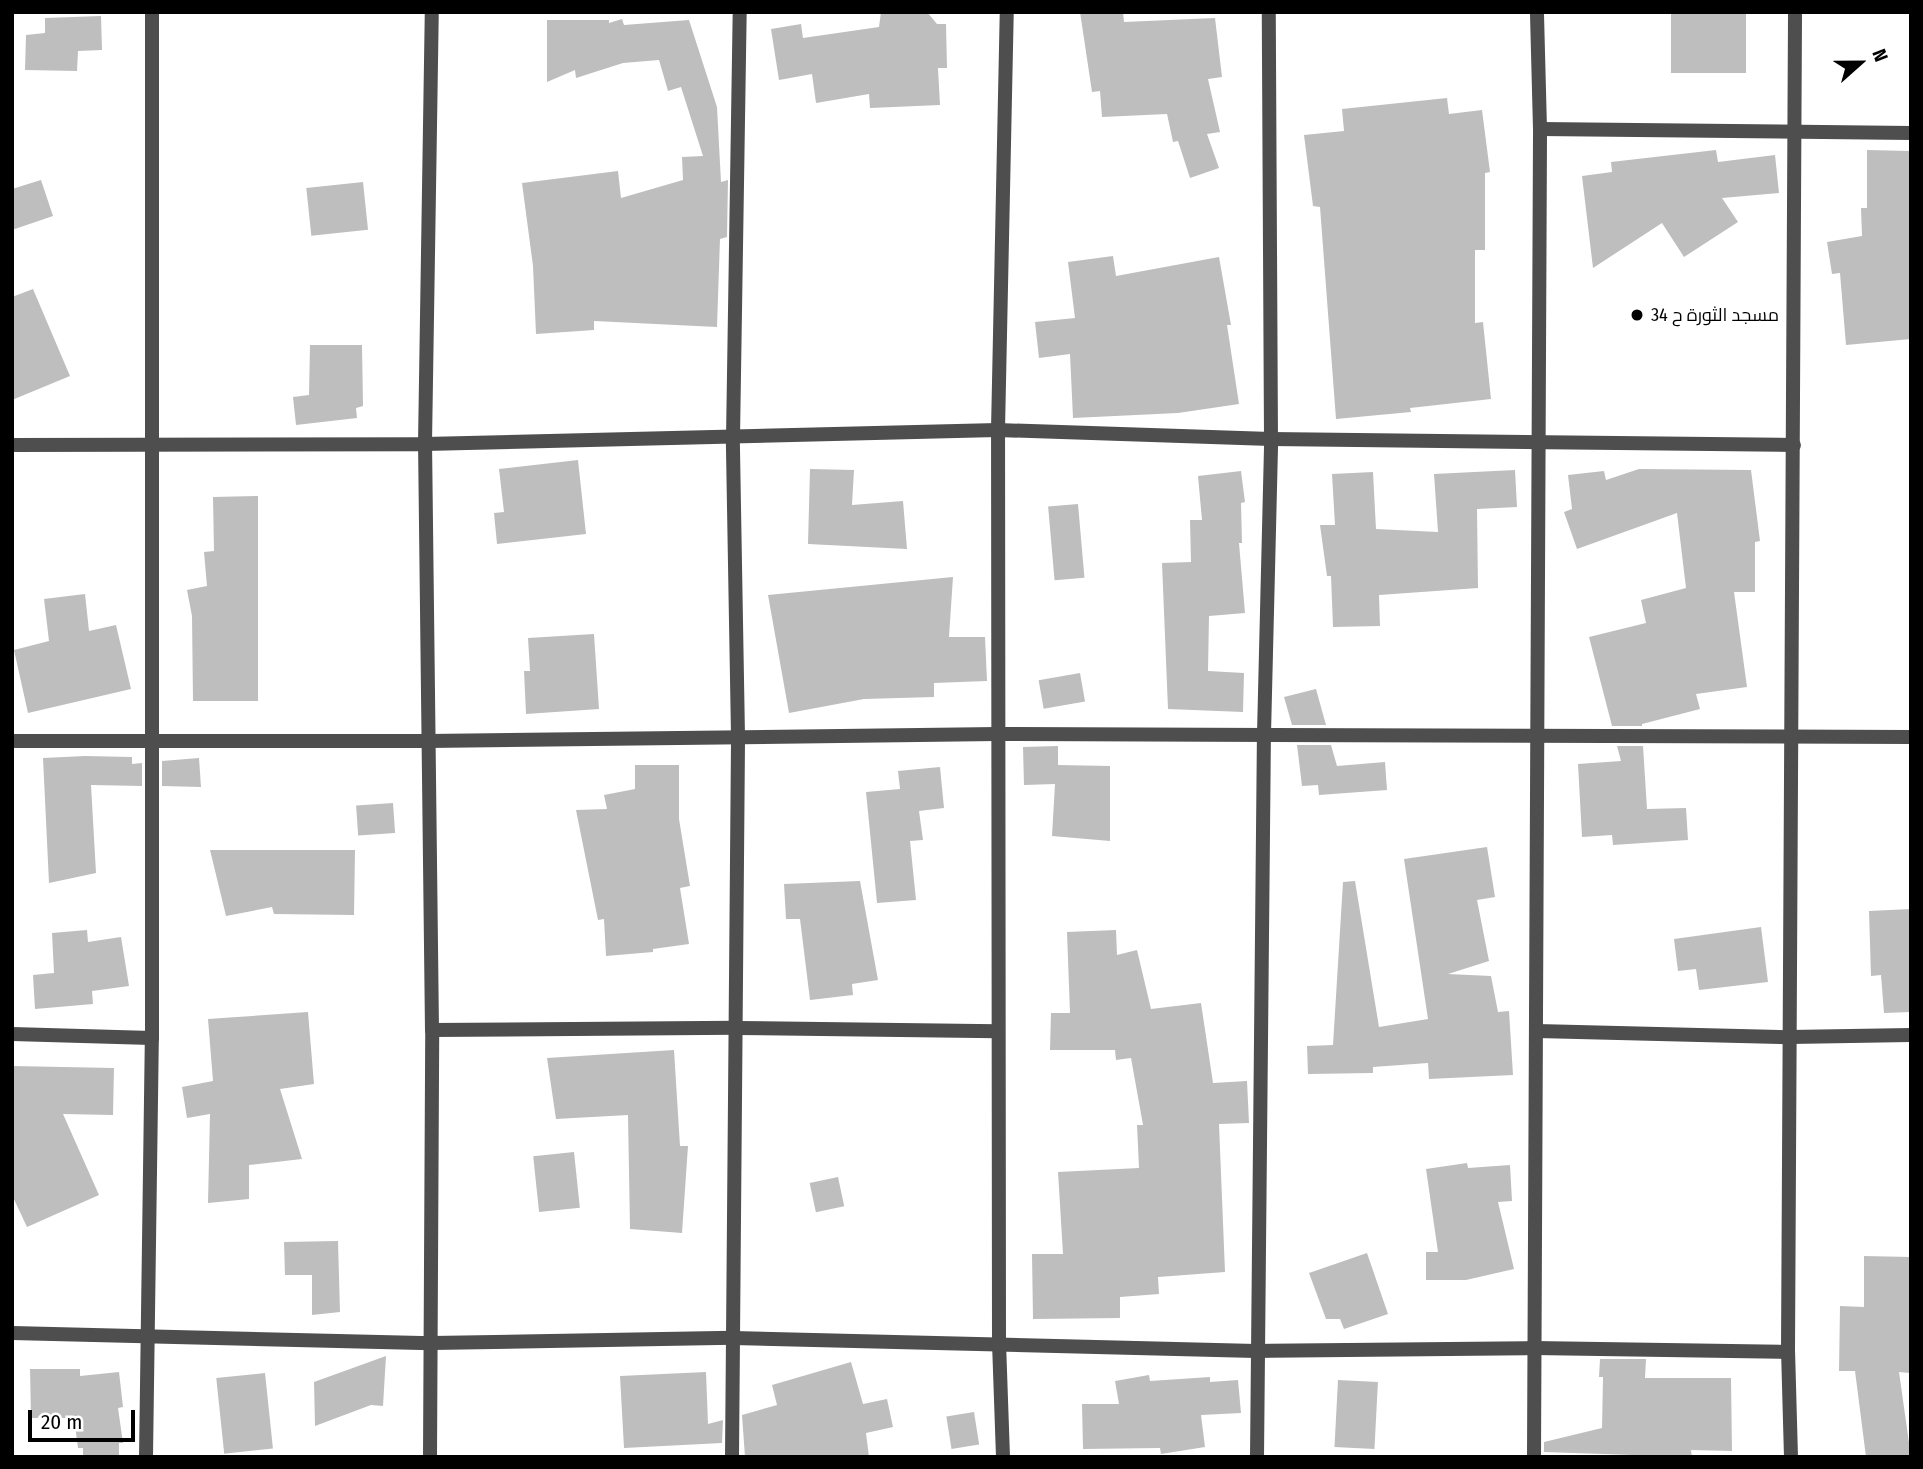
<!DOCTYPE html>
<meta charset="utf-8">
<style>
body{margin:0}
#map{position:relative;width:1923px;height:1469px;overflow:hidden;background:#fff;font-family:"Fira Sans Condensed",Cairo,sans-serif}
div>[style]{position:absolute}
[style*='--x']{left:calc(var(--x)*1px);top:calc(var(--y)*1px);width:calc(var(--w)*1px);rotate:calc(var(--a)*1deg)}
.building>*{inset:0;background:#bebebe;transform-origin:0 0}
.street>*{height:14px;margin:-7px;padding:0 7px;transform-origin:7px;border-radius:7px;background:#4e4e4e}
.dots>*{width:19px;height:19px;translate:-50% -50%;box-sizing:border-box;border:4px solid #fff;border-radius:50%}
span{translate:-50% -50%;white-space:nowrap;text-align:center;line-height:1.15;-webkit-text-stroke:5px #fff;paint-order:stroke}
.poi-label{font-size:18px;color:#000}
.left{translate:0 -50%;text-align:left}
.frame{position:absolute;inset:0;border:14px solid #000;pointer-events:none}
.north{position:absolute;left:1825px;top:28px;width:70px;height:70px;-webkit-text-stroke:5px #fff;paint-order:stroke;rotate:69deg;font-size:19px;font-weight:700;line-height:28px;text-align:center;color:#000}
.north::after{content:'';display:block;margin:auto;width:24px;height:32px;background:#000;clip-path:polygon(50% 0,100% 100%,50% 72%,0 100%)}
.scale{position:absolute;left:28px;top:1410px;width:107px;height:32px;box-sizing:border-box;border:4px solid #000;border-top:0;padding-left:9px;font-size:21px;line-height:24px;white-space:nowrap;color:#000;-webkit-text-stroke:5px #fff;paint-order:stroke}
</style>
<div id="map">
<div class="building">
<div style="clip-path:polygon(881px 12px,927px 12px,937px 24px,946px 24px,947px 68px,938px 68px,940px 105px,870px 108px,869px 94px,816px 103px,812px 74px,779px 80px,771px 29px,801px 24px,803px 38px,879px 27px)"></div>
<div style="clip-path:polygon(1080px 12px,1123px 12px,1124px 22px,1215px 18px,1222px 77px,1208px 79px,1220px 132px,1207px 134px,1219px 168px,1190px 178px,1178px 141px,1173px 142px,1167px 114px,1102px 117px,1100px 91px,1092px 92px)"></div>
<div style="left:1671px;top:12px;width:75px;height:61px"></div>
<div style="clip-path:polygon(101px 16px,102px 50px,78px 51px,77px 71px,25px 70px,26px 35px,45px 33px,45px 18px)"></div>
<div style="clip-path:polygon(622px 19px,624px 25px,689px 20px,717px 107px,721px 182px,728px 180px,727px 237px,720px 239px,717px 327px,594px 321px,594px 330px,536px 334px,533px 266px,522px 183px,618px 171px,621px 198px,683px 180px,682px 157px,703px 156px,681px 87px,668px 91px,659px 60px,623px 63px,576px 78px,575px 70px,547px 82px,547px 20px,609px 20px,609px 23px)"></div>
<div style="clip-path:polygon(1447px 98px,1449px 114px,1482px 110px,1490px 172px,1485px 173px,1485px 250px,1475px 250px,1475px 323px,1483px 322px,1491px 399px,1410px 408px,1411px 412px,1336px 419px,1320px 207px,1313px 206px,1304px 135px,1344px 131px,1342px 109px)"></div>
<div style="clip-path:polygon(1716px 150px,1718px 162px,1775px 155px,1779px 193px,1722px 198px,1738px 222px,1684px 257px,1662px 223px,1593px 268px,1582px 176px,1612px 172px,1611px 162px)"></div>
<div style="clip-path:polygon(1867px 150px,1911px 151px,1911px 339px,1846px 345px,1840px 273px,1832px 274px,1827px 242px,1862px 236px,1861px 208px,1867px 208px)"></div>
<div style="clip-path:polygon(41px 180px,53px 216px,12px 230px,12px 189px)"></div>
<div style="left:363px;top:182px;width:48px;height:57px;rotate:84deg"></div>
<div style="clip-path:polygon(1113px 256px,1116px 276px,1219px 257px,1231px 325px,1227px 325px,1239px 404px,1178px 413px,1073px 418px,1070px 354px,1039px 358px,1035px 322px,1075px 318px,1068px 262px)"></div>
<div style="clip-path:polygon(33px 289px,70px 376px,12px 400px,12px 297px)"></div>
<div style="clip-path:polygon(310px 345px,362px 345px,363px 406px,356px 408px,357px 418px,296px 425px,293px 397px,309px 395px)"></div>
<div style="clip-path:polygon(578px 460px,586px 534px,497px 544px,494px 513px,504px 512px,499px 469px)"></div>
<div style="clip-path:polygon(810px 469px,854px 470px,852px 505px,903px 501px,907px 549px,808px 544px)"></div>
<div style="clip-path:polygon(1639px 469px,1751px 470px,1760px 541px,1755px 542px,1755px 592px,1734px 592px,1747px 687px,1696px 694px,1700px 709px,1642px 724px,1642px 726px,1612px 726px,1589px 637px,1646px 623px,1641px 600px,1686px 588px,1677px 513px,1577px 549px,1564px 512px,1572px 509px,1568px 475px,1604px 471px,1606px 480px)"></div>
<div style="clip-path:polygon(1515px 470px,1517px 507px,1477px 509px,1478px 588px,1379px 595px,1380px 626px,1333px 627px,1331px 576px,1327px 576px,1320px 525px,1335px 525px,1332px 474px,1373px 472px,1376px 529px,1438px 532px,1434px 474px)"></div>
<div style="clip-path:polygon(1241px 471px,1245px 502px,1241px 503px,1242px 543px,1239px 543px,1245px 613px,1209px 616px,1208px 671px,1244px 673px,1243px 712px,1168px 709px,1162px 563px,1191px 562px,1190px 520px,1202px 520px,1198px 476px)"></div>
<div style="clip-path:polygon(258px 496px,258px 701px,193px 701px,192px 616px,187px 590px,207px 586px,204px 552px,214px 551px,213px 497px)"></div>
<div style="left:1078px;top:504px;width:74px;height:30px;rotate:85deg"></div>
<div style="clip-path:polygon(953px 577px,949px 637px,985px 637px,987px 681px,934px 683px,934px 697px,864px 699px,789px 713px,768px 595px)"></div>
<div style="clip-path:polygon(85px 594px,89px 631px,116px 625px,131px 689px,28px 713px,14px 650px,49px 641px,44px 599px)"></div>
<div style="clip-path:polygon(594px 634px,599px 709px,526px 714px,524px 671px,530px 671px,528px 638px)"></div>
<div style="left:1080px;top:673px;width:29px;height:42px;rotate:80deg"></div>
<div style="clip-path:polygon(1316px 689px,1326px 725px,1292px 725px,1284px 697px)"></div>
<div style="clip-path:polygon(1297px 745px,1331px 745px,1337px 766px,1385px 762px,1387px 790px,1319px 795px,1318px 785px,1302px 786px)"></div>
<div style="clip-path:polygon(1058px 746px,1058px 765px,1110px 766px,1110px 841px,1052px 836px,1055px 784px,1024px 785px,1023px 747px)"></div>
<div style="clip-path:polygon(1617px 746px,1643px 746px,1647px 809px,1686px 808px,1688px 840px,1613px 845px,1612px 835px,1582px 837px,1578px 764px,1621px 761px)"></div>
<div style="clip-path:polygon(85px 756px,132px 757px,132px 764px,142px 763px,142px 786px,91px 785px,96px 873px,49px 883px,43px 758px)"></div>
<div style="clip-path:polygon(199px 758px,201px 787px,162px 786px,162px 761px)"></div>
<div style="clip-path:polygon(635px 765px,679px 765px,679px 819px,690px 886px,680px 888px,689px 944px,653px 949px,653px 952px,606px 956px,604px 919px,598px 920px,576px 810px,607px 809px,604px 795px,635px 789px)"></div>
<div style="clip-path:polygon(940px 767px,944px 808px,919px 811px,923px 840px,910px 841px,916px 900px,877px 903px,866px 792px,900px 789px,898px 771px)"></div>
<div style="left:393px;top:803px;width:30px;height:37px;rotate:86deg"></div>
<div style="clip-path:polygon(1487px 847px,1495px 897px,1477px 900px,1489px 961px,1448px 974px,1491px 976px,1498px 1012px,1509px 1011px,1513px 1075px,1429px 1079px,1428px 1063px,1373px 1067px,1373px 1073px,1308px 1074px,1307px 1046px,1333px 1045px,1343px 882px,1355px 881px,1379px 1027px,1428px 1019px,1404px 859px)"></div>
<div style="clip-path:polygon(210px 850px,355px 850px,354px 915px,274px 914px,272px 907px,226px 916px)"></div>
<div style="clip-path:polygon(860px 881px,878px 980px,852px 984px,853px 995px,810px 1000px,800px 919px,786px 919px,784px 884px)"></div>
<div style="clip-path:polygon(1911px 909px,1911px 1012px,1884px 1013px,1881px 975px,1871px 976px,1869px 911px)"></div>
<div style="clip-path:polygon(1761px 927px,1768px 982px,1699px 990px,1696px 969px,1678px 971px,1674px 939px)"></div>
<div style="clip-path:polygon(87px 930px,88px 942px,121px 937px,129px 986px,92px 991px,93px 1004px,35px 1009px,33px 975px,54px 973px,52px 933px)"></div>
<div style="clip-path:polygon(1116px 930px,1117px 955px,1137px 950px,1151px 1009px,1201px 1003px,1213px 1083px,1247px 1081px,1249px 1123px,1219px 1124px,1225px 1272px,1158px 1277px,1159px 1294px,1120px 1297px,1120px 1318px,1033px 1319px,1032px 1254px,1063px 1254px,1058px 1172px,1139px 1168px,1137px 1125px,1143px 1125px,1131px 1058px,1116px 1060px,1115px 1050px,1050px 1050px,1051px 1013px,1070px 1013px,1067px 932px)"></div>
<div style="clip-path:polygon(308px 1012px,314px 1084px,280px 1089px,302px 1159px,249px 1165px,249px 1199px,208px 1203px,210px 1114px,187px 1118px,182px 1087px,213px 1081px,208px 1019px)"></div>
<div style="clip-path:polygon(674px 1050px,680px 1146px,688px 1146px,682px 1233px,630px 1229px,628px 1115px,556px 1119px,547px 1058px)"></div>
<div style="clip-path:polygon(12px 1066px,114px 1068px,113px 1115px,63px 1114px,99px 1195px,27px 1227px,12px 1195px)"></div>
<div style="left:574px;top:1152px;width:56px;height:41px;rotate:84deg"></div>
<div style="clip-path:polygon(1467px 1163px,1468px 1168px,1510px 1165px,1512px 1201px,1498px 1202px,1514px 1269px,1466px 1280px,1426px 1280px,1426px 1252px,1438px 1252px,1426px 1169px)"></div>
<div style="left:838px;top:1177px;width:30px;height:29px;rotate:78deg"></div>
<div style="clip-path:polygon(338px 1241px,340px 1312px,312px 1315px,312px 1275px,285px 1275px,284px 1242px)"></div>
<div style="clip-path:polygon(1367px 1253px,1388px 1314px,1344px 1329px,1340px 1319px,1326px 1319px,1309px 1273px)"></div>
<div style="clip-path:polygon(1864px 1256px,1911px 1257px,1910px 1373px,1899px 1372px,1911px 1457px,1866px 1457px,1855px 1371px,1839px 1371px,1840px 1306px,1864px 1307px)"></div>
<div style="clip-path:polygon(386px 1356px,383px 1406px,371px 1405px,315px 1426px,314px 1382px)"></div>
<div style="clip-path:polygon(1600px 1359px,1646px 1359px,1645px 1378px,1731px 1378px,1732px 1451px,1691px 1450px,1692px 1457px,1544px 1452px,1544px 1442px,1602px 1428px,1603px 1377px,1599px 1377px)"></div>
<div style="clip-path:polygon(851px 1362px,863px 1404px,887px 1399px,893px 1427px,866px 1433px,869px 1457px,745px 1457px,742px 1415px,777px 1405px,772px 1385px)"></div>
<div style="clip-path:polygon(30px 1369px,80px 1369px,80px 1376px,119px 1372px,123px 1407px,118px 1408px,123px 1443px,119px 1443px,119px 1457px,83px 1457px,83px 1448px,78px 1448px,74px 1418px,31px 1418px)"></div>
<div style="clip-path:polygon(706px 1372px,708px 1424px,723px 1420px,722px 1443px,624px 1448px,620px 1376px)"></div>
<div style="left:265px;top:1373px;width:76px;height:49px;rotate:84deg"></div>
<div style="clip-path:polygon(1149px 1375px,1150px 1381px,1210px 1377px,1210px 1382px,1238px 1380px,1241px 1413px,1201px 1415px,1205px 1447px,1161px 1454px,1160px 1448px,1083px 1449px,1082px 1404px,1119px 1404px,1115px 1381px)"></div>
<div style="left:1338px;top:1380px;width:40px;height:67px;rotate:3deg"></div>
<div style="left:974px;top:1412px;width:33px;height:28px;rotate:81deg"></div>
</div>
<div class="street">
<div style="--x:1540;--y:129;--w:371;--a:0.6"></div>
<div style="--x:12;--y:445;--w:413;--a:-0.1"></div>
<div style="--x:425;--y:444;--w:573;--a:-1.4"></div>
<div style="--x:998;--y:430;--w:273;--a:1.9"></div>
<div style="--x:1271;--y:439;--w:523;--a:0.66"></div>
<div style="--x:12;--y:741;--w:416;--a:0"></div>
<div style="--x:428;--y:741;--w:569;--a:-0.7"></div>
<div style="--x:997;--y:734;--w:914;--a:0.19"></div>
<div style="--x:432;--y:1030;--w:305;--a:-0.4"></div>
<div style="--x:737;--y:1028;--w:261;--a:0.7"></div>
<div style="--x:1537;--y:1031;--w:253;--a:1.4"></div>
<div style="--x:1790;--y:1037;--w:121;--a:-0.9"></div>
<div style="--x:12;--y:1034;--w:140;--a:1.6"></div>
<div style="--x:12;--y:1333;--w:420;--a:1.4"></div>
<div style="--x:432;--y:1343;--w:301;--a:-1"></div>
<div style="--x:733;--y:1338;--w:523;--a:1.42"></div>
<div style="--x:1256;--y:1351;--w:278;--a:-0.6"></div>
<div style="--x:1534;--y:1348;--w:254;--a:0.9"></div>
<div style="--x:146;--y:1457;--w:419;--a:-89.2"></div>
<div style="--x:152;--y:1038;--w:1026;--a:-90"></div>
<div style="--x:430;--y:1457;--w:427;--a:-89.7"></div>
<div style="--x:432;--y:1030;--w:586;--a:-90.68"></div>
<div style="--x:425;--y:444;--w:432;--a:-89.1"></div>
<div style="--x:732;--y:1457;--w:721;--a:-89.52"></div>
<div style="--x:738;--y:736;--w:298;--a:-91"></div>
<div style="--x:733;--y:438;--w:426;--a:-89.1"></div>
<div style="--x:1003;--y:1457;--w:112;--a:-92"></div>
<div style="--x:999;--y:1345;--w:915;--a:-90.06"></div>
<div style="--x:998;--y:430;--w:418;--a:-88.8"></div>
<div style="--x:1257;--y:1457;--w:723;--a:-89.45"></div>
<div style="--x:1264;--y:734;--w:295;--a:-88.6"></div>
<div style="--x:1271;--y:439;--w:427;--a:-90.3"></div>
<div style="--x:1534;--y:1457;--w:1328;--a:-89.74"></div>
<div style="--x:1540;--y:129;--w:117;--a:-91.5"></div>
<div style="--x:1791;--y:1457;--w:105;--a:-91.6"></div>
<div style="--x:1788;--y:1352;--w:1340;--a:-89.7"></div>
</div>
<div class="dots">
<div style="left:1637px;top:315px;background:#000"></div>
</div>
<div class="poi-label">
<span class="left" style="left:1651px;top:315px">مسجد الثورة ح 34</span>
</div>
<div class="frame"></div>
<div class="north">N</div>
<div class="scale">20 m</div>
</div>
